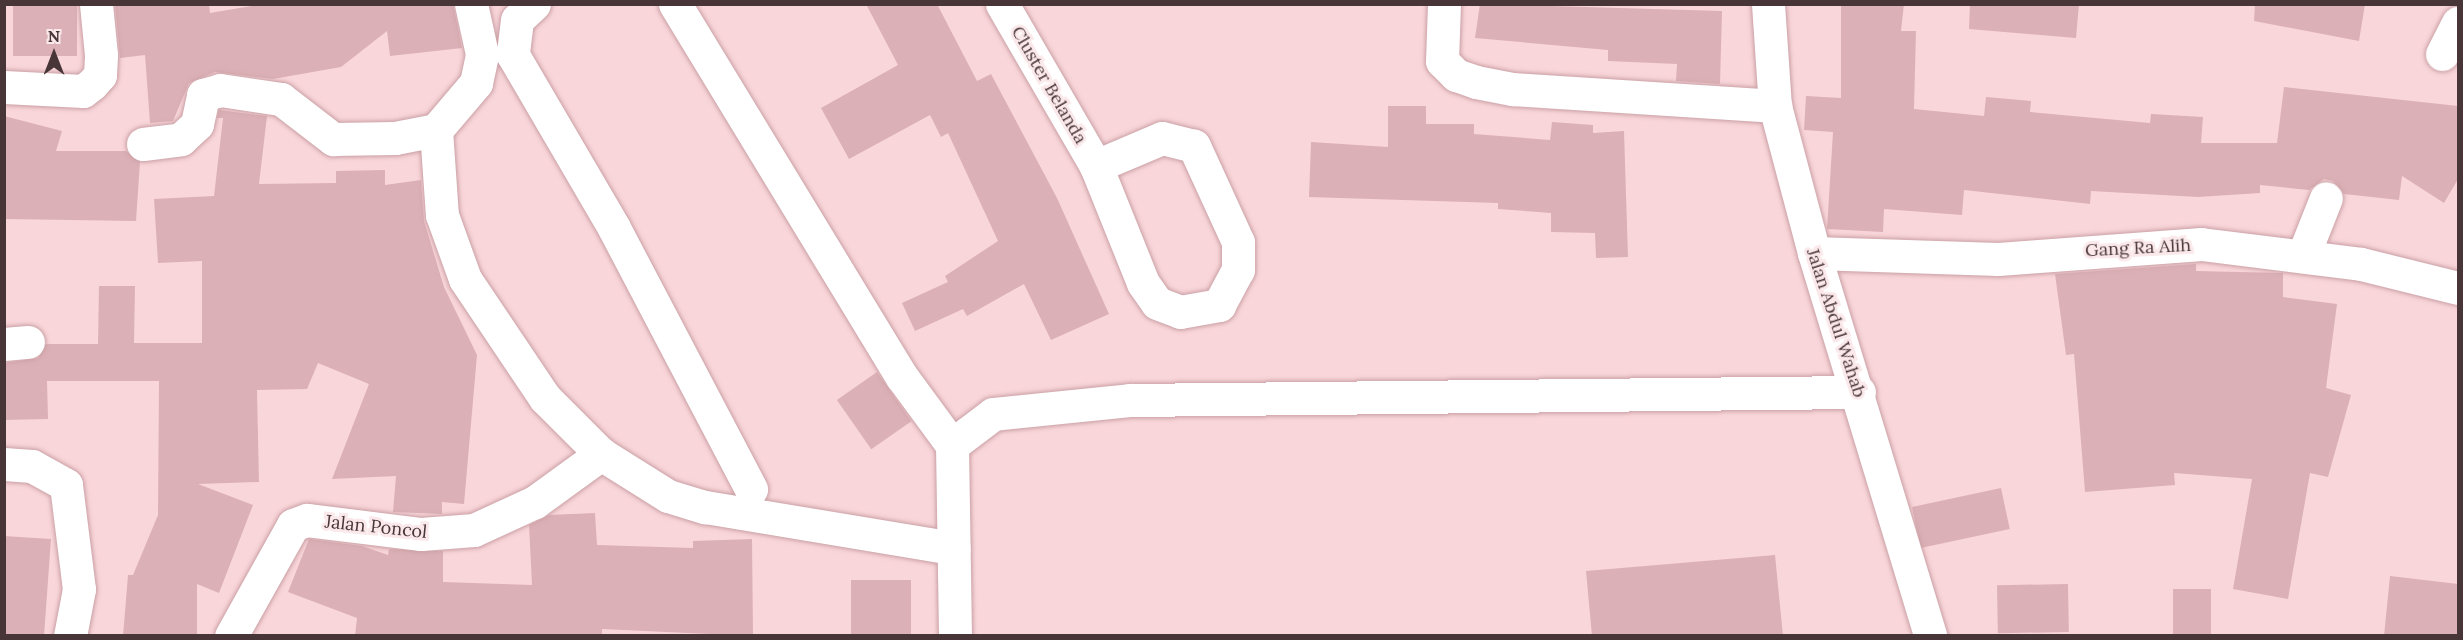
<!DOCTYPE html>
<style>
body{margin:0}
#map{position:relative;width:2463px;height:640px;overflow:hidden;background:#f9d6da;font-family:Lora,serif}
div>[style]{position:absolute}
[style*='--x']{left:calc(var(--x)*1px);top:calc(var(--y)*1px);width:calc(var(--w)*1px);rotate:calc(var(--a)*1deg)}
.building>*{inset:0;background:#dbb0b6;transform-origin:0 0}
.roads{filter:drop-shadow(0 0 2px #caa0a5) drop-shadow(0 0 2px #caa0a5)}
.minor>*{height:33px;margin:-16.5px;padding:0 16.5px;transform-origin:16.5px;border-radius:16.5px;background:#fff}
span{translate:-50% -50%;white-space:nowrap;text-align:center;line-height:1.15;-webkit-text-stroke:6px #fae8ea;paint-order:stroke}
.street-label{font-size:18px;color:#473538}
.frame{position:absolute;inset:0;border:6px solid #473538;pointer-events:none}
.north{position:absolute;left:24px;top:24px;width:60px;height:60px;-webkit-text-stroke:4px #fae8ea;paint-order:stroke;rotate:0deg;font-size:16px;font-weight:700;line-height:24px;text-align:center;color:#473538}
.north::after{content:'';display:block;margin:auto;width:21px;height:27px;background:#473538;clip-path:polygon(50% 0,100% 100%,50% 72%,0 100%)}
</style>
<div id="map">
<div class="building">
<div style="left:13px;top:4px;width:64px;height:52px"></div>
<div style="clip-path:polygon(115px 4px,209px 4px,210px 13px,264px 4px,453px 4px,462px 48px,390px 56px,387px 31px,341px 67px,273px 79px,215px 72px,189px 83px,173px 121px,150px 123px,145px 55px,120px 58px)"></div>
<div style="clip-path:polygon(866px 4px,937px 4px,977px 81px,991px 74px,1057px 198px,1109px 314px,1051px 340px,1024px 284px,967px 316px,963px 309px,915px 331px,902px 303px,948px 282px,945px 276px,998px 241px,948px 133px,941px 137px,930px 115px,849px 159px,821px 108px,898px 65px)"></div>
<div style="clip-path:polygon(1480px 4px,1722px 11px,1720px 84px,1676px 81px,1677px 64px,1608px 61px,1608px 50px,1475px 38px)"></div>
<div style="clip-path:polygon(1841px 4px,1904px 4px,1901px 31px,1916px 31px,1914px 109px,1984px 116px,1986px 97px,2031px 101px,2030px 112px,2150px 123px,2151px 114px,2203px 117px,2201px 143px,2277px 143px,2284px 87px,2458px 106px,2458px 179px,2444px 203px,2402px 176px,2399px 200px,2344px 194px,2333px 181px,2324px 179px,2309px 190px,2260px 185px,2260px 193px,2198px 197px,2091px 191px,2090px 204px,1964px 190px,1962px 215px,1884px 209px,1883px 232px,1827px 229px,1833px 132px,1804px 130px,1806px 96px,1841px 98px)"></div>
<div style="clip-path:polygon(1970px 4px,2079px 4px,2076px 38px,1969px 29px)"></div>
<div style="clip-path:polygon(2255px 4px,2365px 4px,2359px 41px,2254px 21px)"></div>
<div style="clip-path:polygon(1388px 106px,1426px 106px,1426px 124px,1474px 124px,1474px 134px,1550px 140px,1552px 122px,1593px 125px,1593px 133px,1624px 131px,1628px 257px,1596px 258px,1595px 233px,1551px 232px,1551px 213px,1498px 209px,1498px 203px,1309px 197px,1311px 142px,1388px 147px)"></div>
<div style="clip-path:polygon(219px 110px,267px 116px,259px 184px,336px 183px,336px 171px,385px 170px,385px 185px,421px 180px,424px 221px,444px 287px,477px 355px,464px 504px,442px 502px,442px 514px,393px 512px,396px 476px,332px 479px,369px 384px,318px 363px,307px 389px,257px 390px,259px 482px,198px 484px,253px 505px,219px 593px,197px 584px,197px 636px,123px 636px,128px 575px,133px 575px,158px 515px,159px 381px,47px 381px,48px 419px,4px 420px,4px 363px,38px 358px,46px 344px,98px 344px,99px 286px,135px 286px,134px 343px,202px 343px,202px 261px,158px 263px,154px 199px,214px 196px,223px 118px,217px 118px)"></div>
<div style="clip-path:polygon(4px 116px,62px 131px,56px 151px,126px 151px,140px 162px,136px 221px,4px 219px)"></div>
<div style="clip-path:polygon(2196px 264px,2196px 271px,2283px 273px,2283px 297px,2337px 304px,2326px 388px,2351px 395px,2328px 477px,2310px 473px,2288px 599px,2233px 589px,2252px 479px,2174px 473px,2175px 485px,2085px 492px,2074px 354px,2066px 355px,2055px 274px)"></div>
<div style="left:877px;top:372px;width:60px;height:49px;rotate:55deg"></div>
<div style="left:2001px;top:488px;width:42px;height:91px;rotate:78deg"></div>
<div style="clip-path:polygon(595px 513px,597px 545px,693px 548px,693px 541px,752px 539px,753px 636px,602px 629px,602px 634px,555px 636px,355px 636px,357px 618px,288px 592px,309px 539px,362px 546px,388px 555px,389px 549px,443px 551px,443px 582px,532px 585px,529px 525px,549px 515px)"></div>
<div style="clip-path:polygon(4px 536px,51px 539px,44px 636px,4px 636px)"></div>
<div style="clip-path:polygon(1775px 555px,1783px 636px,1592px 636px,1586px 571px)"></div>
<div style="clip-path:polygon(2390px 576px,2458px 584px,2458px 636px,2384px 636px)"></div>
<div style="left:851px;top:580px;width:60px;height:56px"></div>
<div style="left:2068px;top:584px;width:48px;height:71px;rotate:89deg"></div>
<div style="left:2173px;top:589px;width:38px;height:47px"></div>
</div>
<div class="roads">
<div class="minor">
<div style="--x:534;--y:4;--w:23;--a:137"></div>
<div style="--x:517;--y:20;--w:35;--a:97"></div>
<div style="--x:513;--y:55;--w:200;--a:59.7"></div>
<div style="--x:614;--y:228;--w:295;--a:62.3"></div>
<div style="--x:675;--y:4;--w:437;--a:58.7"></div>
<div style="--x:902;--y:377;--w:84;--a:53.7"></div>
<div style="--x:952;--y:445;--w:191;--a:89.1"></div>
<div style="--x:1002;--y:4;--w:187;--a:59.9"></div>
<div style="--x:1096;--y:166;--w:126;--a:68.1"></div>
<div style="--x:1143;--y:283;--w:24;--a:55"></div>
<div style="--x:1157;--y:303;--w:25;--a:21"></div>
<div style="--x:1180;--y:312;--w:40;--a:-10"></div>
<div style="--x:1219;--y:305;--w:40;--a:-62"></div>
<div style="--x:1238;--y:270;--w:28;--a:-90"></div>
<div style="--x:1238;--y:242;--w:106;--a:-114.6"></div>
<div style="--x:1194;--y:146;--w:33;--a:-166"></div>
<div style="--x:1162;--y:138;--w:72;--a:157"></div>
<div style="--x:1444;--y:4;--w:57;--a:92"></div>
<div style="--x:1442;--y:61;--w:20;--a:45"></div>
<div style="--x:1456;--y:75;--w:21;--a:19"></div>
<div style="--x:1476;--y:82;--w:38;--a:11"></div>
<div style="--x:1513;--y:89;--w:263;--a:3.7"></div>
<div style="--x:1768;--y:4;--w:102;--a:86.1"></div>
<div style="--x:1775;--y:106;--w:152;--a:75.1"></div>
<div style="--x:1814;--y:253;--w:400;--a:73.1"></div>
<div style="--x:2442;--y:54;--w:35;--a:-63"></div>
<div style="--x:4;--y:87;--w:79;--a:2.9"></div>
<div style="--x:83;--y:91;--w:11;--a:-38"></div>
<div style="--x:92;--y:84;--w:12;--a:-48"></div>
<div style="--x:100;--y:75;--w:20;--a:-87"></div>
<div style="--x:101;--y:55;--w:51;--a:-95.6"></div>
<div style="--x:436;--y:130;--w:85;--a:86"></div>
<div style="--x:442;--y:215;--w:68;--a:70.2"></div>
<div style="--x:465;--y:279;--w:143;--a:56.1"></div>
<div style="--x:545;--y:398;--w:79;--a:45"></div>
<div style="--x:601;--y:454;--w:79;--a:32.1"></div>
<div style="--x:668;--y:496;--w:39;--a:17"></div>
<div style="--x:705;--y:507;--w:252;--a:9.4"></div>
<div style="--x:143;--y:144;--w:38;--a:-7"></div>
<div style="--x:181;--y:139;--w:22;--a:-43"></div>
<div style="--x:197;--y:124;--w:30;--a:-78"></div>
<div style="--x:203;--y:95;--w:18;--a:-16"></div>
<div style="--x:220;--y:90;--w:62;--a:8.4"></div>
<div style="--x:281;--y:99;--w:66;--a:37.6"></div>
<div style="--x:333;--y:139;--w:62;--a:-0.9"></div>
<div style="--x:395;--y:138;--w:42;--a:-11"></div>
<div style="--x:436;--y:130;--w:62;--a:-49.6"></div>
<div style="--x:476;--y:83;--w:30;--a:-78"></div>
<div style="--x:482;--y:54;--w:51;--a:-102.4"></div>
<div style="--x:1814;--y:253;--w:184;--a:1.9"></div>
<div style="--x:1998;--y:259;--w:204;--a:-4.2"></div>
<div style="--x:2201;--y:244;--w:161;--a:7.1"></div>
<div style="--x:2361;--y:264;--w:100;--a:13.9"></div>
<div style="--x:2303;--y:256;--w:62;--a:-68.4"></div>
<div style="--x:4;--y:344;--w:24;--a:-5"></div>
<div style="--x:952;--y:445;--w:51;--a:-37.1"></div>
<div style="--x:993;--y:414;--w:138;--a:-5.8"></div>
<div style="--x:1130;--y:400;--w:729;--a:-0.63"></div>
<div style="--x:4;--y:464;--w:28;--a:4"></div>
<div style="--x:32;--y:466;--w:39;--a:29"></div>
<div style="--x:66;--y:485;--w:105;--a:82.9"></div>
<div style="--x:79;--y:589;--w:48;--a:100.8"></div>
<div style="--x:231;--y:636;--w:127;--a:-60.8"></div>
<div style="--x:293;--y:525;--w:15;--a:-20"></div>
<div style="--x:307;--y:520;--w:115;--a:7"></div>
<div style="--x:421;--y:534;--w:53;--a:-4.3"></div>
<div style="--x:474;--y:530;--w:67;--a:-24.7"></div>
<div style="--x:535;--y:502;--w:82;--a:-36"></div>
</div>
</div>
<div class="street-label">
<span style="left:1049px;top:85px;rotate:60deg">Cluster Belanda</span>
<span style="left:2138px;top:248px;rotate:-3deg">Gang Ra Alih</span>
<span style="left:1836px;top:323px;rotate:72deg">Jalan Abdul Wahab</span>
<span style="left:376px;top:527px;rotate:6deg">Jalan Poncol</span>
</div>
<div class="frame"></div>
<div class="north">N</div>
</div>
